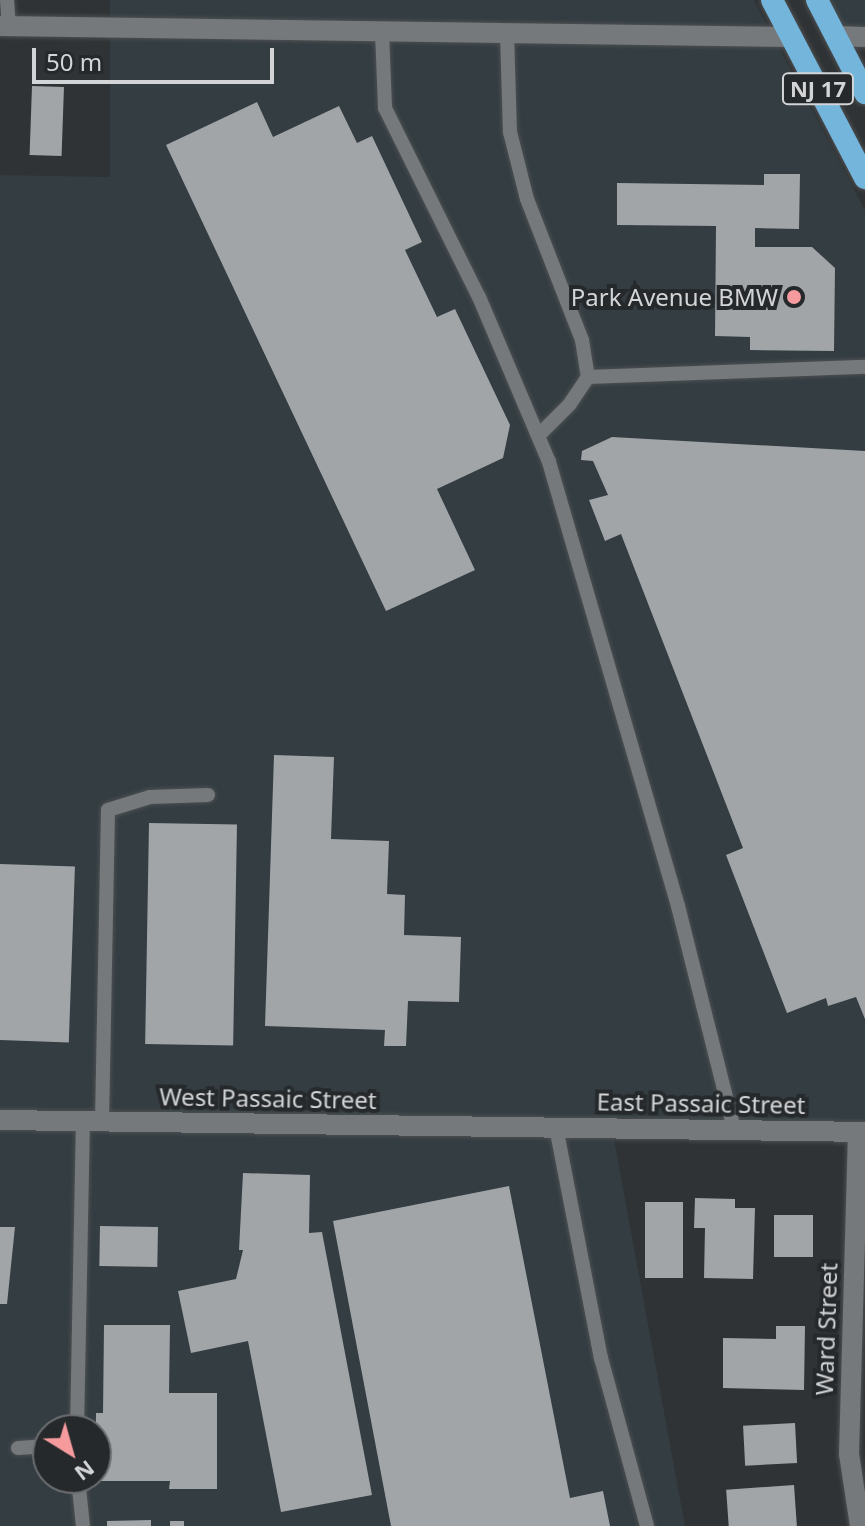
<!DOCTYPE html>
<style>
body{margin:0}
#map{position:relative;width:865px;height:1526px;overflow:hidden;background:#303335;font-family:"Noto Sans",sans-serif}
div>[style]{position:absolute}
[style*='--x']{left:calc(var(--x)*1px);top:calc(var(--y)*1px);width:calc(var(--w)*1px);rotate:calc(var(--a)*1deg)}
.built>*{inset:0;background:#333d42}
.building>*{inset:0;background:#a1a5a8;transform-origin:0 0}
.roads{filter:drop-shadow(0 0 2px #4c4f51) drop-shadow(0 0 2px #4c4f51)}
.service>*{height:14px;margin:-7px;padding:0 7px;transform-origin:7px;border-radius:7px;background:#75797c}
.minor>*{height:20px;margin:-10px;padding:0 10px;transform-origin:10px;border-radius:10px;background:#75797c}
.secondary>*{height:20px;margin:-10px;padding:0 10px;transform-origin:10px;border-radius:10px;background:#75797c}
.trunk>*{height:22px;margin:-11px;padding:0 11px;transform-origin:11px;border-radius:11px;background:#74b5dc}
.dots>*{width:22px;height:22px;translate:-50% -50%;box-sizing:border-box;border:4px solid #26292b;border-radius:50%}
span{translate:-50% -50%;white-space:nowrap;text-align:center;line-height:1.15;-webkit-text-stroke:8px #26292b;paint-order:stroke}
.shield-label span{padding:2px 6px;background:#26292b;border:2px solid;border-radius:6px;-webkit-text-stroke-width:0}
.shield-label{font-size:22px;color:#d2d4d6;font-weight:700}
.poi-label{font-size:24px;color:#d2d4d6}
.right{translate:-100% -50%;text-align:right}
.street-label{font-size:24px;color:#d2d4d6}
.north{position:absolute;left:32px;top:1414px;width:80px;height:80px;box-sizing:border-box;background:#26292b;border:2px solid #6b6d6f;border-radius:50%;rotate:143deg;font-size:22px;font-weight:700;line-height:32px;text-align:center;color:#d2d4d6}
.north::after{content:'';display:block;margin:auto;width:28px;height:36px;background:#f59b9e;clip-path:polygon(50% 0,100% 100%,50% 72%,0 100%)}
.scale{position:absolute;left:32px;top:48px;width:242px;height:36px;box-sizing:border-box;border:4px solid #d2d4d6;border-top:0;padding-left:10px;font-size:24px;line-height:28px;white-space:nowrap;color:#d2d4d6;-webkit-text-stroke:6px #26292b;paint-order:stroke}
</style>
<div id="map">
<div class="built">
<div style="clip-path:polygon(evenodd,110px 0,754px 0,865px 210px,865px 1132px,612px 1128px,685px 1526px,0 1526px,0 175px,110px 177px,110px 0,48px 1430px,96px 1430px,96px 1478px,48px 1478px,48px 1430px)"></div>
<div style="clip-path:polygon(817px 0,865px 0,865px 37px,835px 36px)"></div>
</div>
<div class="building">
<div style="left:32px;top:86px;width:32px;height:69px;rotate:2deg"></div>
<div style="clip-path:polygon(257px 102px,273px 137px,339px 106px,357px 143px,372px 136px,422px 242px,405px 250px,437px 317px,455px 309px,510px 425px,503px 458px,437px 489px,475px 570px,386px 611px,166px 145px)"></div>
<div style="clip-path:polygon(764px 174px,800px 174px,799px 229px,755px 228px,755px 247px,812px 247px,835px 268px,834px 351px,750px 350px,750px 337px,715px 336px,716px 226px,617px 225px,617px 183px,764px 185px)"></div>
<div style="clip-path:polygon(612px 437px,865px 451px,865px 1019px,856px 997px,828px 1006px,826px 998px,787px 1013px,726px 855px,743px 848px,621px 534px,605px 541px,589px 500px,608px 495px,593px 461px,581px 460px,582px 451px)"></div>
<div style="clip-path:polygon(274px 755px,334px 757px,331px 839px,389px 841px,387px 894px,405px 895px,404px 935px,461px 937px,459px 1002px,408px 1001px,406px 1046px,384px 1046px,385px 1030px,265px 1026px)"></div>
<div style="left:149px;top:823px;width:88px;height:221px;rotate:1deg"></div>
<div style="left:0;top:864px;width:75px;height:176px;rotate:2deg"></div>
<div style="clip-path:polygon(243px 1173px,310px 1175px,309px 1233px,322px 1232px,372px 1495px,281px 1512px,248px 1341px,191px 1353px,178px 1291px,236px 1279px,243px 1250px,239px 1250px)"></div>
<div style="clip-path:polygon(509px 1186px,570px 1498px,603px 1491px,610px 1526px,391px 1526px,333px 1221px)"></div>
<div style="clip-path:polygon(695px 1198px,735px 1199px,735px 1208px,755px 1208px,753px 1279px,704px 1278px,705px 1228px,694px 1228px)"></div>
<div style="left:645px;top:1202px;width:38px;height:76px"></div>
<div style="left:813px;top:1215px;width:42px;height:39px;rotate:90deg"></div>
<div style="left:100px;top:1226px;width:58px;height:40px;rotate:1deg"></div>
<div style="clip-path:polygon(0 1227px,15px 1227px,7px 1304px,0 1304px)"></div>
<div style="clip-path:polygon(104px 1325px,170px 1325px,169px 1393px,217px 1393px,217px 1489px,169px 1489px,170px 1481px,95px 1481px,96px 1413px,103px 1413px)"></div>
<div style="clip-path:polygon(776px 1326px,805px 1326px,804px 1390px,723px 1388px,723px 1338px,776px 1339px)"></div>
<div style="left:795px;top:1423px;width:40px;height:52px;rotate:87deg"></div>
<div style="left:794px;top:1485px;width:41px;height:68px;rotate:86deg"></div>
<div style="clip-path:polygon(151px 1520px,151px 1526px,107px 1526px,107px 1521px)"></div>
<div style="left:170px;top:1521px;width:14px;height:5px"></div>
</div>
<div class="roads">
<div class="service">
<div style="--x:7;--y:0;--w:26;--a:86"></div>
<div style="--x:382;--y:32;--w:76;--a:87.7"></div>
<div style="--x:385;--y:108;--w:211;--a:63.6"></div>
<div style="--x:479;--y:297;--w:179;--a:67"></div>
<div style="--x:549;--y:462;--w:462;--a:73.8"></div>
<div style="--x:678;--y:906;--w:230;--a:75.9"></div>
<div style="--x:507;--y:33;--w:99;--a:88.3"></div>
<div style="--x:510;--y:132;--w:69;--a:75.8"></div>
<div style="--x:527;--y:199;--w:151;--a:68.7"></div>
<div style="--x:582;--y:340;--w:37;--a:81"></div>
<div style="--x:588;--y:377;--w:32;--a:124"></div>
<div style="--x:570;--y:404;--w:45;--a:135"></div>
<div style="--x:588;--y:377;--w:277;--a:-2.1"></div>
<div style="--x:102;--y:1122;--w:312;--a:-88.9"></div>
<div style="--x:108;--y:810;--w:44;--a:-17.2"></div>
<div style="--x:150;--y:797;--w:58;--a:-2"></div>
<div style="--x:556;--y:1127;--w:235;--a:79"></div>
<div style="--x:601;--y:1358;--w:174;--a:74.7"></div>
<div style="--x:77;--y:1430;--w:308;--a:-88.9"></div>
<div style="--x:18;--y:1448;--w:30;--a:-4"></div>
<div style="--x:78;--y:1478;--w:48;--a:84.1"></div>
</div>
<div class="minor">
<div style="--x:0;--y:26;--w:790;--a:0.8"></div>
<div style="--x:835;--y:36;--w:30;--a:2"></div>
<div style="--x:858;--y:1132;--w:322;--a:91.6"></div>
<div style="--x:849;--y:1454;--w:73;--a:81.3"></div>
</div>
<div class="secondary">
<div style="--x:0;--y:1120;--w:865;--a:0.79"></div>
</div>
<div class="trunk">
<div style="--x:772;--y:0;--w:201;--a:62.4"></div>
<div style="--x:817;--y:0;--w:105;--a:62.7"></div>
</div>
</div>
<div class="dots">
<div style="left:794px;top:297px;background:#f59b9e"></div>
</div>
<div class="shield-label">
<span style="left:818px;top:89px">NJ 17</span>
</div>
<div class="poi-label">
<span class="right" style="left:778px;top:297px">Park Avenue BMW</span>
</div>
<div class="street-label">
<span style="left:268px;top:1098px;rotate:1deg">West Passaic Street</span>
<span style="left:701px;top:1103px;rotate:1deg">East Passaic Street</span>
<span style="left:826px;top:1329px;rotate:-88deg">Ward Street</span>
</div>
<div class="north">N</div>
<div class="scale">50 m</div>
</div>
